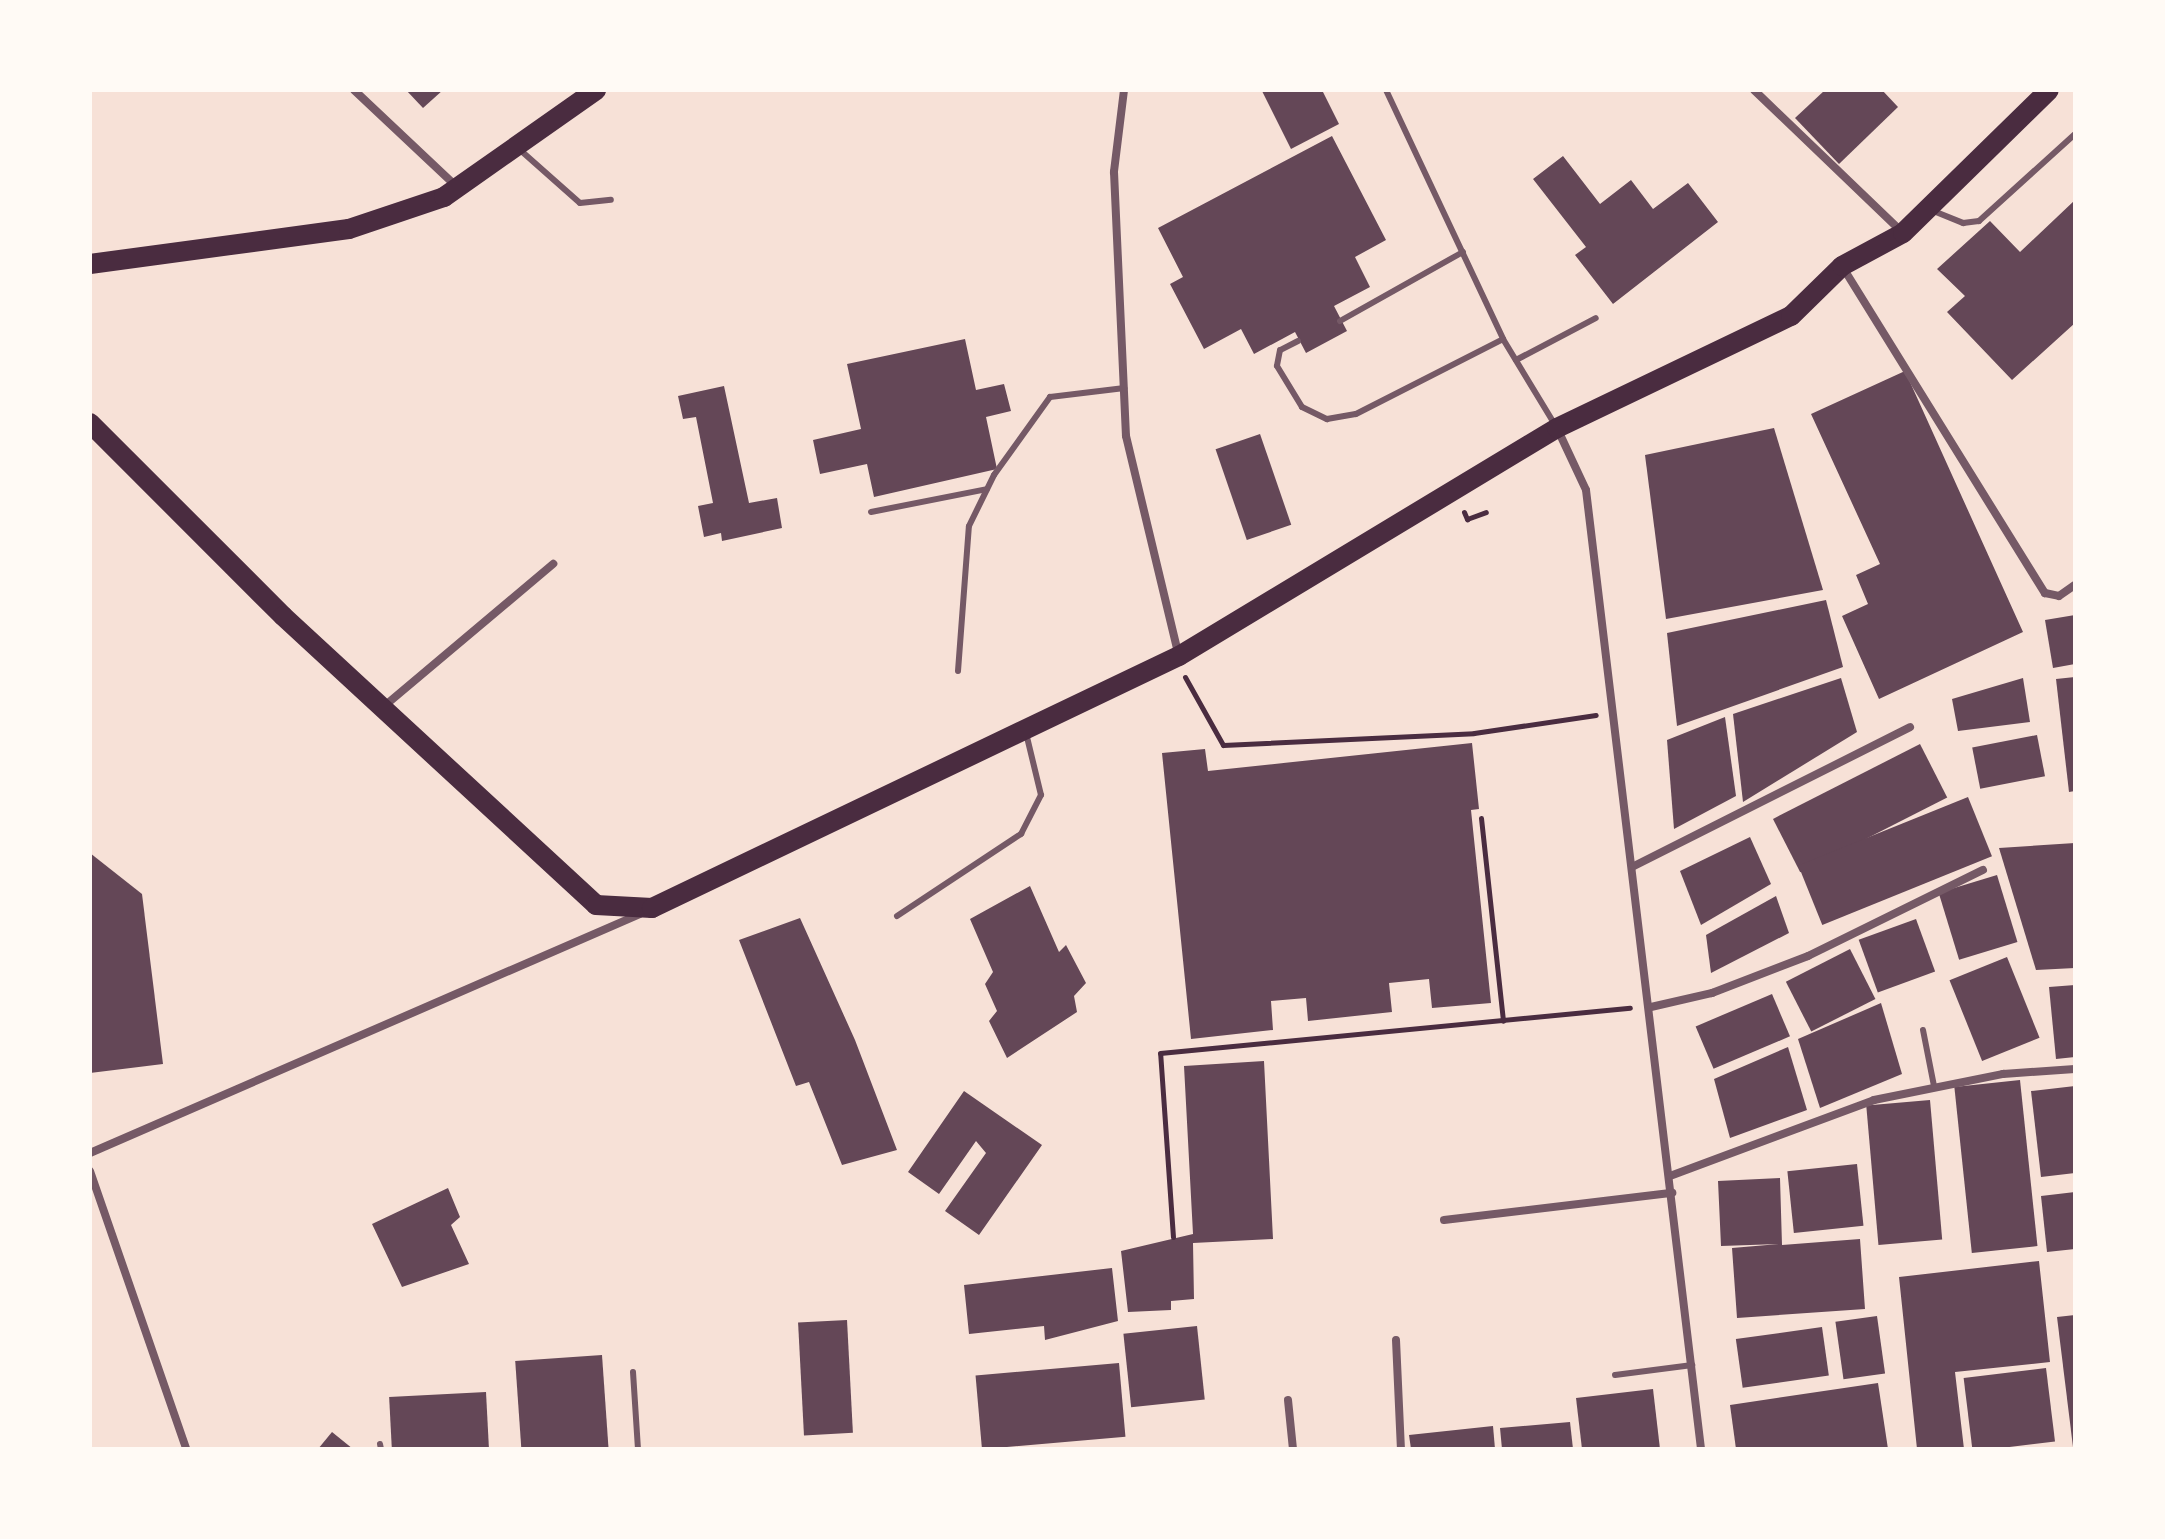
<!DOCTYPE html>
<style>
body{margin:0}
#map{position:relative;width:2165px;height:1539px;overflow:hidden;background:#f7e1d7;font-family:"Varela Round",sans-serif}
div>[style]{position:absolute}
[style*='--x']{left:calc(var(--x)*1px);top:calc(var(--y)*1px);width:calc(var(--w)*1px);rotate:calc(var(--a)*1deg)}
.building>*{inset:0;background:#644757;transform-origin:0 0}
.path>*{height:5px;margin:-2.5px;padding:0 2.5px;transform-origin:2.5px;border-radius:2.5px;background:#4a2c40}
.service>*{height:6px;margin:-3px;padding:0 3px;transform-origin:3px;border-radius:3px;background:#755966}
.minor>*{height:8px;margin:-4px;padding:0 4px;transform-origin:4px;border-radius:4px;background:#755966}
.primary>*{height:20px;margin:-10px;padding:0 10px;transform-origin:10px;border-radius:10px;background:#4a2c40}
span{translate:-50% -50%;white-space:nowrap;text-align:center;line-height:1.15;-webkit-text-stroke:8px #fffaf5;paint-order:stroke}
.frame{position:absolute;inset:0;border:92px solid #fffaf5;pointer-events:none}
</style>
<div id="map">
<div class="building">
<div style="clip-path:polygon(406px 90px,443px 90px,423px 108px)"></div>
<div style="clip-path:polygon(1322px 90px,1339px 124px,1291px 149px,1262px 91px)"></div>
<div style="clip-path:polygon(1825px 90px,1882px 90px,1898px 107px,1839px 164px,1795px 118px)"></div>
<div style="clip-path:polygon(1332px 136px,1386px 240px,1355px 257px,1370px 287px,1334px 306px,1347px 331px,1306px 353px,1295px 332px,1254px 354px,1241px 329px,1204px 349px,1170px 284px,1183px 277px,1158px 228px)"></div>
<div style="clip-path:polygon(1563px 156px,1600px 204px,1631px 180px,1653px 209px,1688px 183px,1718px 222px,1613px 304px,1575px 255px,1586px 247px,1533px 179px)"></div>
<div style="clip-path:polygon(2075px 200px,2075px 323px,2012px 380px,1947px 312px,1965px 296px,1937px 269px,1990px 221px,2020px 252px)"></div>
<div style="clip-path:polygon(965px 339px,976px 390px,1004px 384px,1011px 411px,986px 417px,997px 469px,874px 497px,867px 464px,820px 474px,813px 440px,861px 429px,847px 364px)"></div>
<div style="clip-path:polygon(1905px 371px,2023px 632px,1879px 699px,1842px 616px,1868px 604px,1856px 575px,1880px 564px,1811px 414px)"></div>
<div style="clip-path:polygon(724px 386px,749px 503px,777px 498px,782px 528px,722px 541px,721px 533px,704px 537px,698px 506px,713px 503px,696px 417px,683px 419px,678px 396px)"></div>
<div style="clip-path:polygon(1774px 428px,1823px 590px,1666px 619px,1645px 455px)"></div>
<div style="left:1260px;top:434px;width:96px;height:47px;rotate:71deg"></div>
<div style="clip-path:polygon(1826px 600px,1843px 667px,1677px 726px,1667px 633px)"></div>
<div style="clip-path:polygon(2075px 615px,2075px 664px,2053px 668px,2045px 620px)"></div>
<div style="clip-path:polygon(2075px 677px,2075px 791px,2069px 792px,2056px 679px)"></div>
<div style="clip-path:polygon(1841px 678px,1857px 732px,1743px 802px,1733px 714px)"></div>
<div style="clip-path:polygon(2023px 678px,2030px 722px,1958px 731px,1952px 699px)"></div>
<div style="clip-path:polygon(1725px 717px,1736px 796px,1674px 829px,1667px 740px)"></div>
<div style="left:2037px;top:735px;width:42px;height:66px;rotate:79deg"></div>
<div style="clip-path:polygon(1472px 743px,1479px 809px,1471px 810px,1491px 1003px,1432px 1008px,1429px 979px,1389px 983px,1392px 1012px,1308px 1021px,1306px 998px,1271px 1001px,1273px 1030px,1191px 1039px,1162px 753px,1205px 749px,1208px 771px)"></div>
<div style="left:1920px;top:744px;width:60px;height:165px;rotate:63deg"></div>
<div style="left:1968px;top:797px;width:64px;height:183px;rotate:68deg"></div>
<div style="clip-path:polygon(1750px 837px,1771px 884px,1701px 925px,1680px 871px)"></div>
<div style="clip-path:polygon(2075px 843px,2075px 968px,2036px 970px,1999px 848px)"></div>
<div style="clip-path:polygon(90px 853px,142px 894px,163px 1064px,90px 1073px)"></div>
<div style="left:1997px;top:875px;width:70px;height:61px;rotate:73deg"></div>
<div style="clip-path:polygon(1030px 886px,1059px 952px,1066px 945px,1086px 983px,1074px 996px,1077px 1012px,1007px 1058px,989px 1021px,997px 1011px,985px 984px,993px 972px,970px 919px)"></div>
<div style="clip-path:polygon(1776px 896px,1789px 933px,1711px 973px,1706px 935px)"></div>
<div style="clip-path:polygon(800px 918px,855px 1040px,897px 1150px,842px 1165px,809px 1082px,796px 1086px,739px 940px)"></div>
<div style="left:1916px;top:919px;width:56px;height:61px;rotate:70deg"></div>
<div style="left:1850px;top:949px;width:56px;height:72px;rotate:63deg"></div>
<div style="left:2007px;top:957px;width:87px;height:62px;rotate:68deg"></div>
<div style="clip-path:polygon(2075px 985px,2075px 1057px,2056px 1059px,2049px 987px)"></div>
<div style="left:1772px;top:994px;width:46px;height:83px;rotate:67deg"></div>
<div style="clip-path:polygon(1881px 1003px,1902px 1074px,1820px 1108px,1798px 1039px)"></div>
<div style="clip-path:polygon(1788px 1047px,1807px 1110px,1730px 1138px,1714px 1079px)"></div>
<div style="clip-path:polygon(1264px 1061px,1273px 1239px,1193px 1243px,1194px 1299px,1171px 1301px,1171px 1310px,1128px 1312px,1121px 1251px,1193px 1234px,1184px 1066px)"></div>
<div style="left:2020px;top:1080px;width:167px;height:66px;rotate:84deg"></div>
<div style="clip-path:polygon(2075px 1086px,2075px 1173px,2041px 1177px,2031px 1091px)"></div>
<div style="clip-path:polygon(964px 1091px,1042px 1145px,979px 1235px,945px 1211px,986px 1153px,976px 1141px,939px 1194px,908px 1172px)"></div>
<div style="left:1930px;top:1100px;width:140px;height:64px;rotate:85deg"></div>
<div style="left:1857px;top:1164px;width:62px;height:70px;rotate:84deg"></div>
<div style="clip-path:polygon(1780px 1178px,1782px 1245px,1860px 1239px,1865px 1309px,1737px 1318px,1732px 1248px,1779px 1244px,1721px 1246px,1718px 1181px)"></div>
<div style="clip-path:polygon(448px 1188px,460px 1217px,451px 1225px,469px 1264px,402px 1287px,372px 1224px)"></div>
<div style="clip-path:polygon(2075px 1192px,2075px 1249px,2047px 1252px,2041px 1196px)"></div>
<div style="clip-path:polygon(2039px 1261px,2050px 1362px,1955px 1372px,1964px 1449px,1917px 1449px,1899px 1277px)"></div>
<div style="clip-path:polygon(1112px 1268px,1118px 1321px,1045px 1340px,1044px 1326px,969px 1334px,964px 1285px)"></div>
<div style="clip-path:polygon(2075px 1315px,2075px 1447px,2073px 1447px,2057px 1317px)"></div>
<div style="left:1877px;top:1316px;width:58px;height:42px;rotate:82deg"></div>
<div style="left:847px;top:1320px;width:113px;height:49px;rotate:87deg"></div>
<div style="left:1197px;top:1326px;width:74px;height:74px;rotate:84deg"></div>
<div style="left:1822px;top:1327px;width:49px;height:87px;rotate:82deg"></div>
<div style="left:602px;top:1355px;width:94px;height:87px;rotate:86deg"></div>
<div style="left:1119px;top:1363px;width:74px;height:144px;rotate:85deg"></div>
<div style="left:2046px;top:1368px;width:74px;height:83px;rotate:83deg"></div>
<div style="clip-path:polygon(1878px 1383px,1888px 1449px,1736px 1449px,1730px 1405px)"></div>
<div style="clip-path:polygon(1653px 1389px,1660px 1449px,1582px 1449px,1576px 1398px)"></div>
<div style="left:486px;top:1392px;width:57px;height:97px;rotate:87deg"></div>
<div style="clip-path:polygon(1570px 1422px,1573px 1449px,1502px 1449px,1500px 1428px)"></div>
<div style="clip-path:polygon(1493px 1426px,1495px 1449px,1411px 1449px,1409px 1435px)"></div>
<div style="clip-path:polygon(332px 1432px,353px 1449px,318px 1449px)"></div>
</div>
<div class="path">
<div style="--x:1464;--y:512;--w:8;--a:67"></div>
<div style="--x:1467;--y:519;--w:20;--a:-20"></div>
<div style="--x:1185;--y:677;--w:78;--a:60.8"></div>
<div style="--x:1223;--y:745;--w:251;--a:-2.7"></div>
<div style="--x:1474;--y:733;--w:123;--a:-8.4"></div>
<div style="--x:1481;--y:818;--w:204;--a:83.8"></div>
<div style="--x:1173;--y:1237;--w:184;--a:-94"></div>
<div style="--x:1160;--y:1053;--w:472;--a:-5.5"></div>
</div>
<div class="service">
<div style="--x:1386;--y:90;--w:275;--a:64.8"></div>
<div style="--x:1503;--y:339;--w:100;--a:58.8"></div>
<div style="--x:519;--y:149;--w:81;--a:41.5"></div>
<div style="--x:580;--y:203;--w:31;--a:-6"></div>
<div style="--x:1931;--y:210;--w:35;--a:22"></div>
<div style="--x:1963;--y:223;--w:16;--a:-7"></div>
<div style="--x:1979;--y:221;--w:130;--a:-42.2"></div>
<div style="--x:1340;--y:321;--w:141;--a:-29.3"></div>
<div style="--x:1298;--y:341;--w:20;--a:153"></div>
<div style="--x:1280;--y:350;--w:16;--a:101"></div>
<div style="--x:1277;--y:366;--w:48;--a:58.6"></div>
<div style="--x:1302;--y:407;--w:28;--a:26"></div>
<div style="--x:1327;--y:419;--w:29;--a:-10"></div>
<div style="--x:1356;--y:414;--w:165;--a:-27"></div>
<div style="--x:1516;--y:360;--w:90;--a:-27.7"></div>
<div style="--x:871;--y:512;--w:118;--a:-11.2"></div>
<div style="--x:958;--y:671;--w:145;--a:-85.7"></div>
<div style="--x:969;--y:526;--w:57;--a:-63.9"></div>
<div style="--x:994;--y:475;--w:96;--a:-54.3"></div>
<div style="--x:1050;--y:397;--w:75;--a:-6.9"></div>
<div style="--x:897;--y:916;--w:149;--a:-33.5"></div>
<div style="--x:1021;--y:834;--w:44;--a:-62.9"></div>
<div style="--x:1041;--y:795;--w:64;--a:-103.6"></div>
<div style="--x:1923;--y:1030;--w:57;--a:78.9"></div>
<div style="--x:633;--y:1372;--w:77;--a:86.3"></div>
<div style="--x:1615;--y:1375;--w:78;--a:-7.4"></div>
<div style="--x:380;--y:1444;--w:5;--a:79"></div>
</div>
<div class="minor">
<div style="--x:354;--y:90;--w:141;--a:43.3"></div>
<div style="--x:1124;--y:90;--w:83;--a:97"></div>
<div style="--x:1114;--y:172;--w:264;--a:87.4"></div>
<div style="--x:1126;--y:436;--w:226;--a:76.5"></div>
<div style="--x:1754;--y:90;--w:207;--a:43.8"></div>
<div style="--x:1842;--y:266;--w:385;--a:58.2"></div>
<div style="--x:2045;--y:593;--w:14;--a:12"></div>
<div style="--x:2059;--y:596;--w:19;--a:-35"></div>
<div style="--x:1557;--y:428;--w:68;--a:64.9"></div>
<div style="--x:1586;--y:490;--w:966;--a:83.16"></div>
<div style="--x:382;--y:708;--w:224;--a:-40.1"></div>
<div style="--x:1634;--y:866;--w:309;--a:-26.7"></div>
<div style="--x:1651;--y:1007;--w:63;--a:-12.9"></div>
<div style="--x:1712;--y:993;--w:103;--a:-21.1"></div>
<div style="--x:1808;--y:956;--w:195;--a:-26.2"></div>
<div style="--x:90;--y:1153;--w:600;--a:-23.49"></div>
<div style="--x:90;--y:1171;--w:294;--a:70.9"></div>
<div style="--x:1670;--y:1176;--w:218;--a:-20.4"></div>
<div style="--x:1874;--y:1100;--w:132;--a:-11.4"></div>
<div style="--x:2003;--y:1074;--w:72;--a:-4"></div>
<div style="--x:1444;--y:1220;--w:230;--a:-6.8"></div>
<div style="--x:1396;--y:1340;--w:109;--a:87.4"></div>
<div style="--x:1288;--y:1400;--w:49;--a:84.2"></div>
</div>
<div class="primary">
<div style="--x:90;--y:264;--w:261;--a:-7.7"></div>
<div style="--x:349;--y:229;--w:100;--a:-18.6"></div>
<div style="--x:444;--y:197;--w:186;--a:-35.1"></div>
<div style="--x:90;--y:423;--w:273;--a:45"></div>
<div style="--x:283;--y:616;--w:426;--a:42.7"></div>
<div style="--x:596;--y:905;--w:56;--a:3.1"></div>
<div style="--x:652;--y:908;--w:584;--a:-25.56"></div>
<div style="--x:1179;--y:656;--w:441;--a:-31.1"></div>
<div style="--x:1557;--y:428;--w:259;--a:-25.6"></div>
<div style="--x:1791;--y:316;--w:71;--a:-44.4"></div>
<div style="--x:1842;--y:266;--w:69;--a:-28.4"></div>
<div style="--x:1903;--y:233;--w:204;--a:-44.4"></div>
</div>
<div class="frame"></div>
</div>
